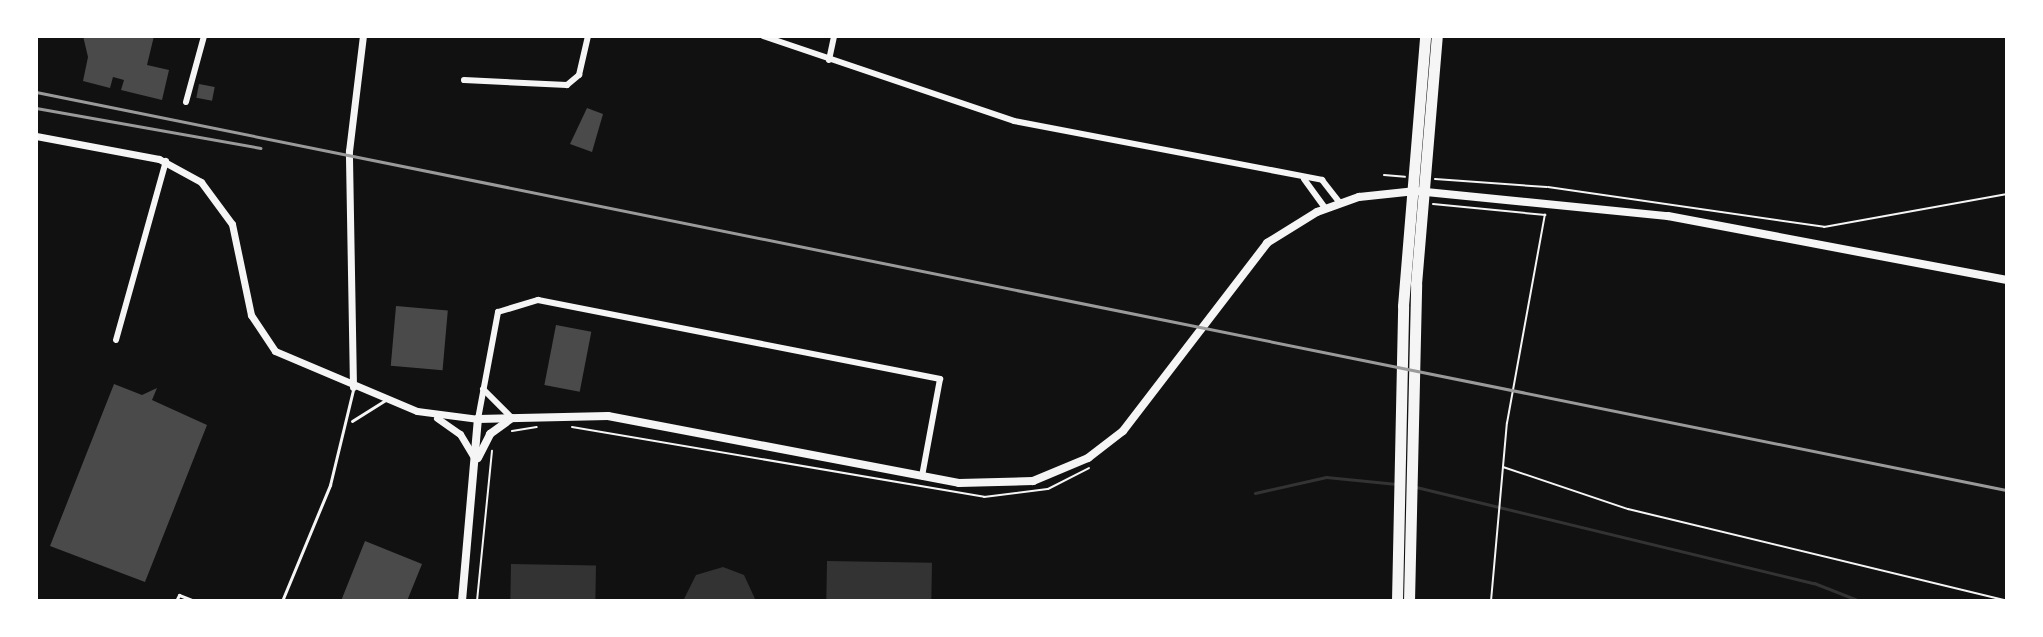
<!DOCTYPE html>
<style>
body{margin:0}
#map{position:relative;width:2043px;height:637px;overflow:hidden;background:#111;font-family:"Source Sans 3",sans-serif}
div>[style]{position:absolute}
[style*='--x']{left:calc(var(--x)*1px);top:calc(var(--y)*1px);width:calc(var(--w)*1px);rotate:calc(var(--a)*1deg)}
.water>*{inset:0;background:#333;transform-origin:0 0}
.stream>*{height:3px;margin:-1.5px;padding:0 1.5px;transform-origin:1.5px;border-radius:1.5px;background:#333}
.building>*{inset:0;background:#4a4a4a;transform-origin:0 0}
.path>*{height:2px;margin:-1px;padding:0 1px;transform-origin:1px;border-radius:1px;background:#f5f5f5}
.service>*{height:3px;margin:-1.5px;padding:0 1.5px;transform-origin:1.5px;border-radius:1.5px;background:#f5f5f5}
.minor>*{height:6px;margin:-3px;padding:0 3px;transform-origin:3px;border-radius:3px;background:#f5f5f5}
.tertiary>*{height:7px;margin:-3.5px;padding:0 3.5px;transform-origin:3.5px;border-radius:3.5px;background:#f5f5f5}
.secondary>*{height:8px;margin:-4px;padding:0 4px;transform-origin:4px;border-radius:4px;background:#f5f5f5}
.motorway>*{height:11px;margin:-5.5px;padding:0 5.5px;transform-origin:5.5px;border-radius:5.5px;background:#f5f5f5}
.rail>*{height:3px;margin:-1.5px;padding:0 1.5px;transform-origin:1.5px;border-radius:1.5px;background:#9a9a9a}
span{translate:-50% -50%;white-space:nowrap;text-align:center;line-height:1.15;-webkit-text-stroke:6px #fff;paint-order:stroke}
.frame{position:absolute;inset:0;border:38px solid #fff;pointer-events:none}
</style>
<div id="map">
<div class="water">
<div style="left:827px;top:561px;width:105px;height:40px;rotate:1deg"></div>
<div style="left:511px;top:564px;width:85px;height:37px;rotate:1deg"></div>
<div style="clip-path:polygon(723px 567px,744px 575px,756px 601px,683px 601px,696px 575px)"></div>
</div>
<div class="stream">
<div style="--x:1416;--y:487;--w:409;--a:13.6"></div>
<div style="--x:1814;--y:583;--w:49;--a:21.4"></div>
<div style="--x:1255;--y:493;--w:73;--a:-12.7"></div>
<div style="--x:1326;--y:477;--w:71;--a:5.6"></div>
</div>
<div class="building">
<div style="clip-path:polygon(83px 36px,154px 36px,147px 65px,169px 70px,162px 100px,121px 90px,124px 80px,113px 77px,110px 88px,83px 81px,88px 57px)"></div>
<div style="left:199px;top:84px;width:16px;height:14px;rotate:11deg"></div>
<div style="clip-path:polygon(587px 108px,603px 114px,592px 152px,570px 144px)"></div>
<div style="left:396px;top:306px;width:52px;height:60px;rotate:5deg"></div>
<div style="left:556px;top:325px;width:36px;height:61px;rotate:11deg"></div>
<div style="clip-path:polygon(114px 384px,142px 395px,157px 388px,152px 400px,207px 425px,145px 582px,50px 546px)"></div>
<div style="clip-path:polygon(365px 541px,422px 564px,407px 601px,341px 601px)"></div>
</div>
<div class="path">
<div style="--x:1384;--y:175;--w:21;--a:5"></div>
<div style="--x:1435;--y:179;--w:112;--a:4.1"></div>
<div style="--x:1548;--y:187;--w:279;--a:8.2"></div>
<div style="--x:1824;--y:227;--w:186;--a:-10.2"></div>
<div style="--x:1433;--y:204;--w:113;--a:5.6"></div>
<div style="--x:572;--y:427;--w:418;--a:9.6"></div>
<div style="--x:984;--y:497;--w:64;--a:-7.1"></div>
<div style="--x:1048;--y:489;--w:46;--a:-27.1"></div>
<div style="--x:512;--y:431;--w:25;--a:-9"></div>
<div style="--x:1503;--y:467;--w:132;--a:18.6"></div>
<div style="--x:1628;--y:509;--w:390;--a:13.6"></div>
<div style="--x:477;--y:601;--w:151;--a:-84.3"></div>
<div style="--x:1491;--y:601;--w:179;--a:-84.9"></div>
<div style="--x:1507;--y:423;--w:212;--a:-79.7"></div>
</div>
<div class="service">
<div style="--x:352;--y:421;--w:39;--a:-32"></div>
<div style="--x:176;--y:601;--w:7;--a:-63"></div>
<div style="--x:179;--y:595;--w:17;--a:21"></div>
<div style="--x:282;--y:601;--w:126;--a:-67.5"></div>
<div style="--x:330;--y:485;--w:98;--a:-76.4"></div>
</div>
<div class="minor">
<div style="--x:763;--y:36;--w:265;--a:18.7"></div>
<div style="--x:1014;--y:121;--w:314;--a:10.8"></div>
<div style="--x:1322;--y:180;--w:29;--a:52"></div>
<div style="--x:829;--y:60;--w:25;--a:-78"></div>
<div style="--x:464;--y:80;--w:103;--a:2.8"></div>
<div style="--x:567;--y:85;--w:16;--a:-40"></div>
<div style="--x:579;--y:75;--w:40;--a:-77"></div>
<div style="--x:186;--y:102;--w:68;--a:-74.7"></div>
<div style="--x:1304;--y:179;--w:36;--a:54"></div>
<div style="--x:116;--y:340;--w:186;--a:-74.4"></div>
<div style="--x:483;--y:389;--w:40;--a:45"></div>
<div style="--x:478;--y:419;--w:109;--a:-79.4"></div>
<div style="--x:498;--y:312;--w:42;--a:-16.7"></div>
<div style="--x:538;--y:300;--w:410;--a:11.1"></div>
<div style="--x:940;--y:379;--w:99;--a:100.5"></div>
</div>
<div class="tertiary">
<div style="--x:36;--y:136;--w:125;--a:10.6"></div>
<div style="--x:159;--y:159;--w:48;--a:28.7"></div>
<div style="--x:201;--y:182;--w:52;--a:53.6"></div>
<div style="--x:232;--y:224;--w:93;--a:78.2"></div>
<div style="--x:251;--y:315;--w:43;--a:56.3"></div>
<div style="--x:275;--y:351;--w:154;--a:22.9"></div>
<div style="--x:417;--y:411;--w:62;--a:7.5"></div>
<div style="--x:353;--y:387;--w:236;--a:-91"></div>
<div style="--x:349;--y:151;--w:116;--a:-83.1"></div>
<div style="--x:437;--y:418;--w:28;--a:35"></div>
<div style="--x:460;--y:434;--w:27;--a:59"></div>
</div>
<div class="secondary">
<div style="--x:478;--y:458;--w:27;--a:-63"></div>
<div style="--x:490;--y:434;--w:27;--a:-36"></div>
<div style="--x:462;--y:601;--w:183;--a:-85"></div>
<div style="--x:478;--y:419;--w:130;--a:-1.3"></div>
<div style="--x:608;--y:416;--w:357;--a:10.8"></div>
<div style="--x:959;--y:483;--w:74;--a:-1.5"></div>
<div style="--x:1033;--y:481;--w:60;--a:-22.7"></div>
<div style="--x:1088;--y:458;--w:44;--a:-37.6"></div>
<div style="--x:1123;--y:431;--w:237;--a:-52.5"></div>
<div style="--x:1267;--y:243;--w:59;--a:-31.8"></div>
<div style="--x:1317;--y:212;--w:45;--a:-19.7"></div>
<div style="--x:1359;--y:197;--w:57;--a:-6"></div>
<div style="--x:1416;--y:191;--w:253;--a:5.7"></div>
<div style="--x:1668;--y:216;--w:345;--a:10.7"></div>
</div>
<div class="motorway">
<div style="--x:1397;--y:601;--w:295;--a:-88.8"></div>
<div style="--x:1403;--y:306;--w:271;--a:-85.3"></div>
<div style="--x:1409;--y:601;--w:317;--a:-88.7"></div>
<div style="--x:1416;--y:284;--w:249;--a:-85.2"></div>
</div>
<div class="rail">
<div style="--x:36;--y:92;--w:2011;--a:11.42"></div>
<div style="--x:36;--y:108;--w:228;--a:10.1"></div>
</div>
<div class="frame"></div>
</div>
